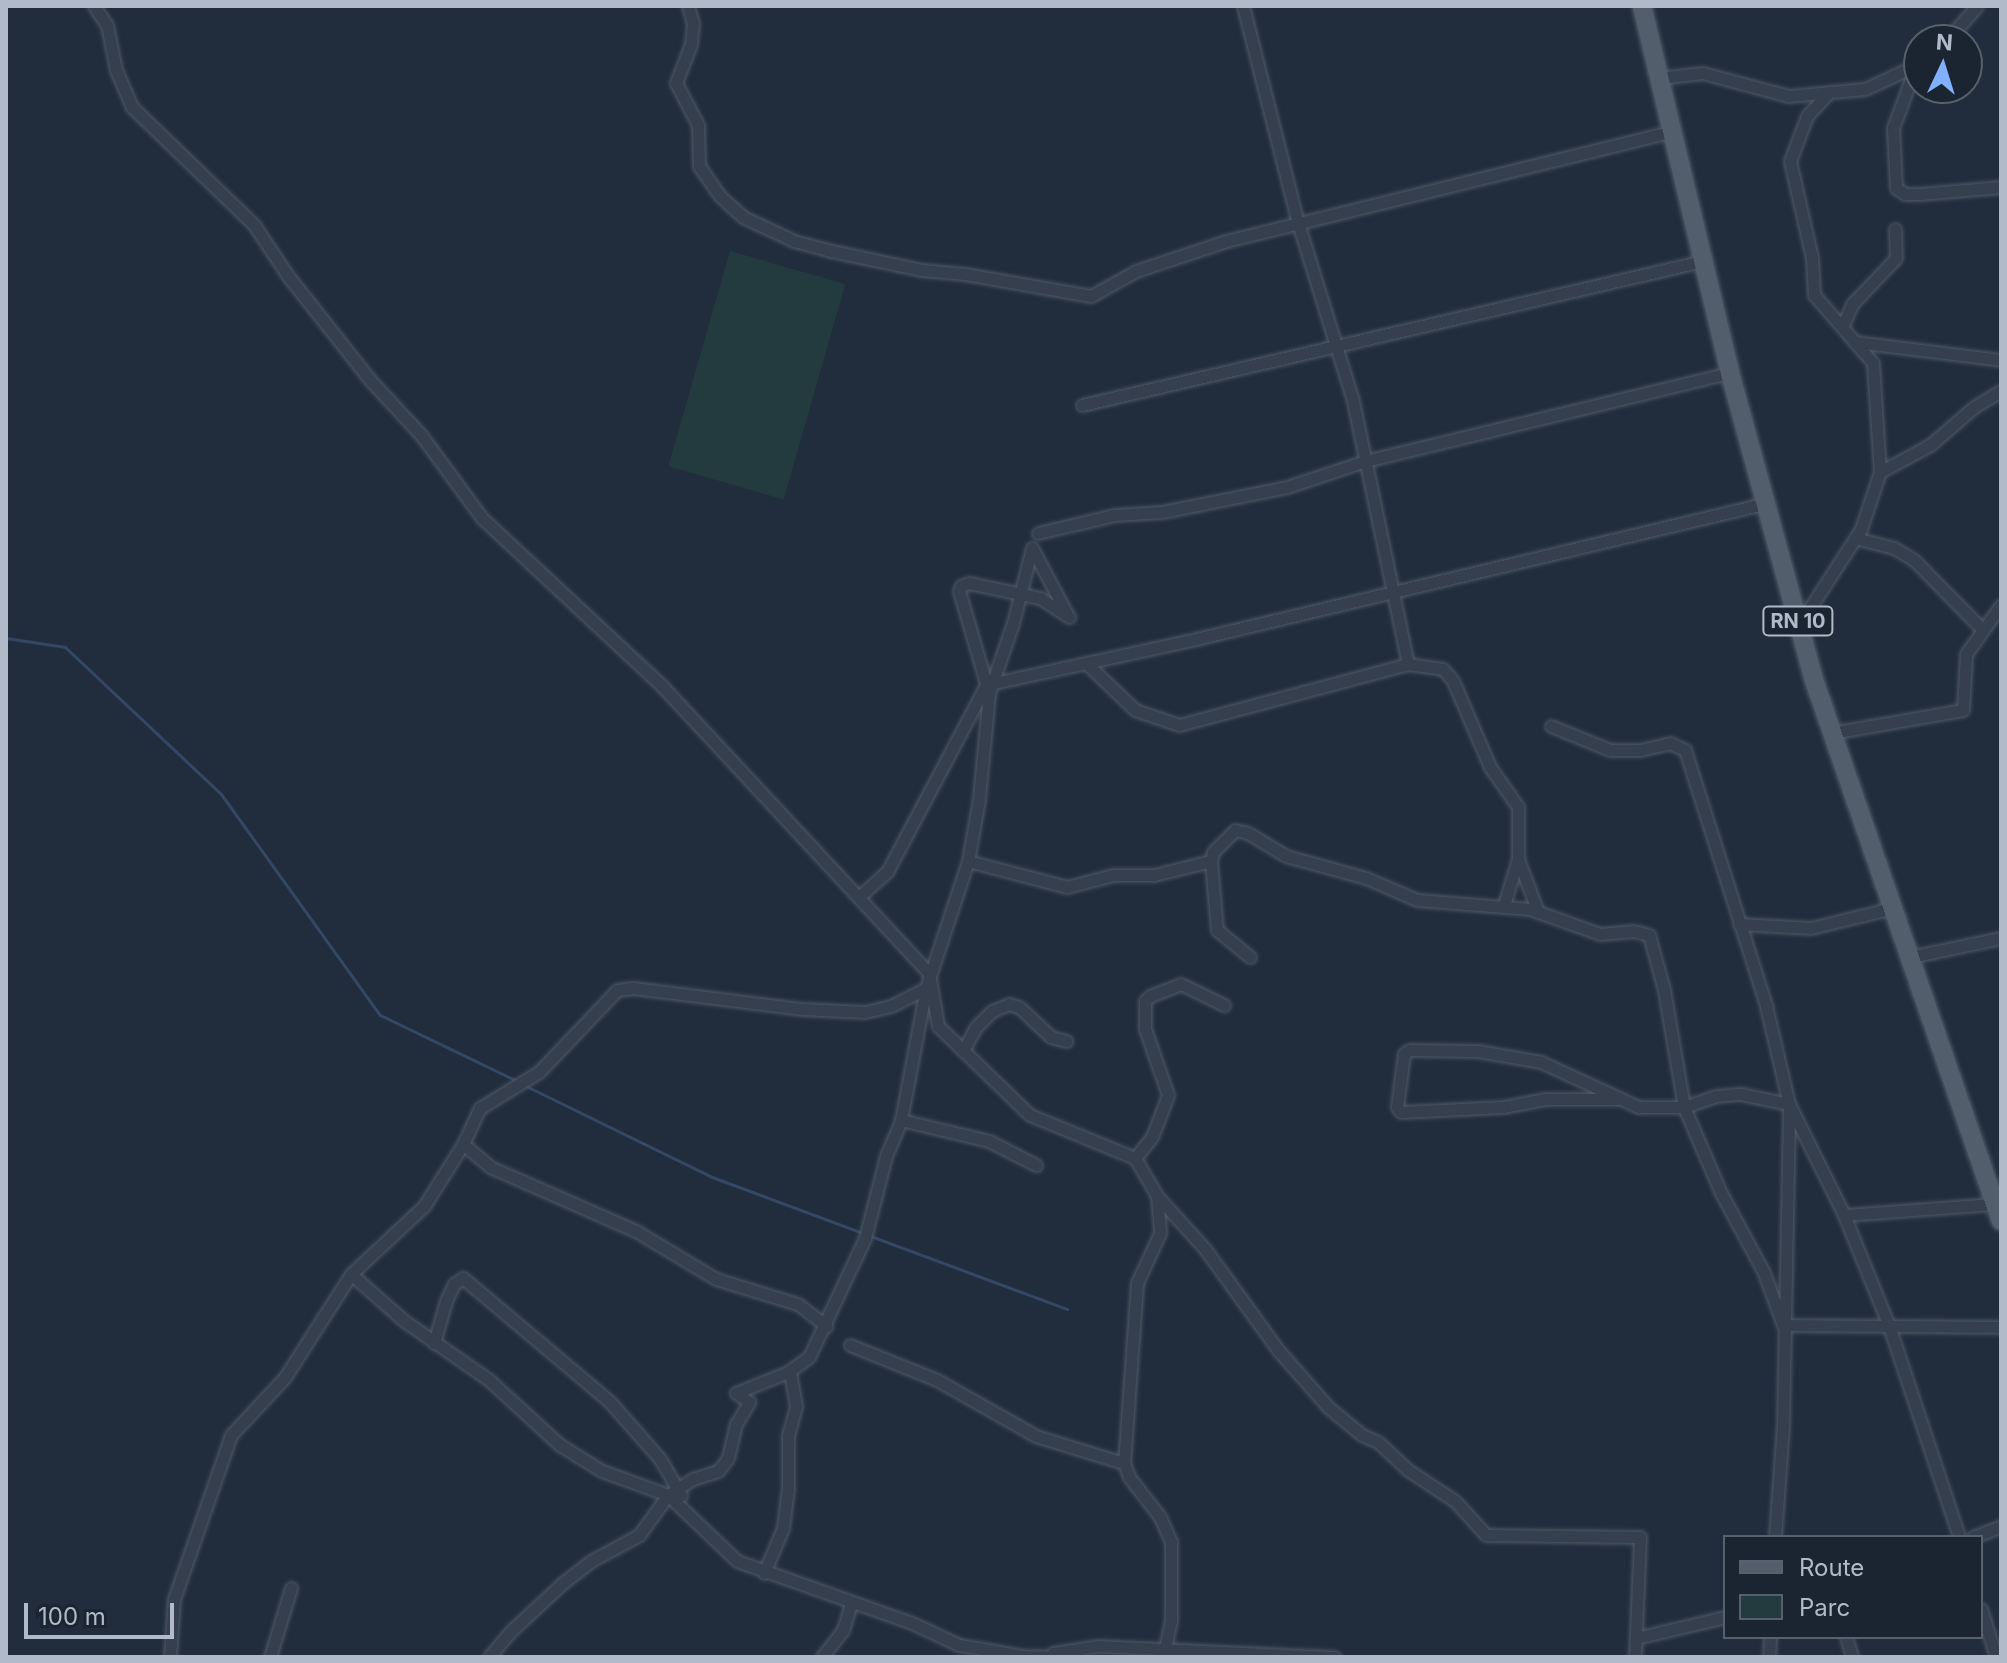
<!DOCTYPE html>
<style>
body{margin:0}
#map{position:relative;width:2007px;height:1663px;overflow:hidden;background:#212d3d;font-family:Inter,sans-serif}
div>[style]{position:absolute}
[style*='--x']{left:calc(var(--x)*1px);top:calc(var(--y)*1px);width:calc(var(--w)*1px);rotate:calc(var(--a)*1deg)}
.green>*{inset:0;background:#233b3e;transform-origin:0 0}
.stream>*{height:3px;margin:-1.5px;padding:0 1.5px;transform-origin:1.5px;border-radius:1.5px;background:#344865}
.roads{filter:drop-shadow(0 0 2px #505a67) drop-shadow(0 0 2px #505a67)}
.street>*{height:11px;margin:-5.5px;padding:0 5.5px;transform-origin:5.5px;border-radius:5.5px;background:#353f4d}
.primary>*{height:18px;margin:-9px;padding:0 9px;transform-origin:9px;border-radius:9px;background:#535e6d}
span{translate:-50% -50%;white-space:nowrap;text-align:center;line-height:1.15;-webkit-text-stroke:7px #1b2431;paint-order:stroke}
.shield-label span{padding:2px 6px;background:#1b2431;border:2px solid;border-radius:6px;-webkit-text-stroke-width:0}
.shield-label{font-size:20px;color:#b1bac8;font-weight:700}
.frame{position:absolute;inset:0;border:8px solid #b1bac8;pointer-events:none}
.legend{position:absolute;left:1723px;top:1535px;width:260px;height:104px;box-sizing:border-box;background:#1b2431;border:2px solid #57606d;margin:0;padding:10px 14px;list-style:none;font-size:24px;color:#b1bac8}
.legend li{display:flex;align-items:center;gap:16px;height:40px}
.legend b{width:40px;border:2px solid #57606d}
.north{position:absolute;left:1903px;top:24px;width:80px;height:80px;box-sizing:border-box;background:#1b2431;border:2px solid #57606d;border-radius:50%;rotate:4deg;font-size:22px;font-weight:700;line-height:32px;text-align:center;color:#b1bac8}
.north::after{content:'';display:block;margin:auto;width:28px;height:36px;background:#81b1fd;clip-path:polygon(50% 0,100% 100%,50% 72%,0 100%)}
.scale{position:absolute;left:24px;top:1603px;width:150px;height:36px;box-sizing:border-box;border:4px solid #b1bac8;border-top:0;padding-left:10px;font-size:24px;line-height:28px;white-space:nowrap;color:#b1bac8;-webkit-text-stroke:6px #1b2431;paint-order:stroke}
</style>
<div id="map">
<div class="green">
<div style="left:730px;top:251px;width:120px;height:224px;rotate:16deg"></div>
</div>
<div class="stream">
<div style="--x:6;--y:638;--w:60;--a:8.7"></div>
<div style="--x:65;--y:647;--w:214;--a:43.3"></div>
<div style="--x:221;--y:794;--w:272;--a:54.3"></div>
<div style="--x:380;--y:1015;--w:152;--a:25.7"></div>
<div style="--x:524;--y:1085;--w:209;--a:26.1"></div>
<div style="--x:712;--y:1177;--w:379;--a:20.4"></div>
</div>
<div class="roads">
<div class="street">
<div style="--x:94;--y:6;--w:23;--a:56"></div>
<div style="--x:107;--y:25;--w:46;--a:78.7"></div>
<div style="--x:116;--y:70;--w:40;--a:66.6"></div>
<div style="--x:132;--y:107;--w:170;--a:44"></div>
<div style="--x:254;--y:225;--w:61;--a:56.3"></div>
<div style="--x:288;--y:276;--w:134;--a:51.7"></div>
<div style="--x:371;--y:381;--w:74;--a:47.2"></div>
<div style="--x:421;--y:435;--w:103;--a:53.7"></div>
<div style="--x:482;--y:518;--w:248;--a:43"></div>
<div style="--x:663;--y:687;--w:391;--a:47.1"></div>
<div style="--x:929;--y:973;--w:54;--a:80.4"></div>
<div style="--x:938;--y:1026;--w:128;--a:44.1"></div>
<div style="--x:1030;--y:1115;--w:113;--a:22.3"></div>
<div style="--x:1135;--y:1158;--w:44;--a:59.9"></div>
<div style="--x:1157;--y:1196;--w:37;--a:85"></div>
<div style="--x:1160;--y:1233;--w:55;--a:114.7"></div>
<div style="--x:1137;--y:1283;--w:180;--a:94.1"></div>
<div style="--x:1124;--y:1463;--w:15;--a:70"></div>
<div style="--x:1129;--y:1477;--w:51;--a:52.2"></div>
<div style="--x:1160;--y:1517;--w:27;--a:66"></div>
<div style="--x:1171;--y:1542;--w:78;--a:90"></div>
<div style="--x:1171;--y:1620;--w:38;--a:102"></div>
<div style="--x:688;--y:6;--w:19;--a:74"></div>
<div style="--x:693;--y:24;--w:20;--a:96"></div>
<div style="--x:691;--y:44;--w:42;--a:111"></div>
<div style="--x:676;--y:83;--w:47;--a:62.4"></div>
<div style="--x:698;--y:125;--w:41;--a:88.6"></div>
<div style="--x:699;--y:166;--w:38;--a:55"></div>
<div style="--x:721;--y:197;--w:30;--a:42"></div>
<div style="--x:743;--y:217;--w:56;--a:25.2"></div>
<div style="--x:794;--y:241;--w:34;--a:15"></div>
<div style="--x:827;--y:250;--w:96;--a:12"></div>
<div style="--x:921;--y:270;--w:44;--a:5.2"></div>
<div style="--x:965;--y:274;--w:128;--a:9.9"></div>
<div style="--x:1091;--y:296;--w:51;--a:-29.1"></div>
<div style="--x:1136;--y:271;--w:95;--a:-18.4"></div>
<div style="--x:1226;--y:241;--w:457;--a:-13.8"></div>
<div style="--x:1243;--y:6;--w:224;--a:75.8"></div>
<div style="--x:1298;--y:223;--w:186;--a:72.8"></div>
<div style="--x:1353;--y:401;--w:269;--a:78.2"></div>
<div style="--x:1947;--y:40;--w:45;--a:-48.6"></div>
<div style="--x:1916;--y:66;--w:66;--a:110.4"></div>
<div style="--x:1893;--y:128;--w:60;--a:87.1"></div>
<div style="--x:1896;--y:188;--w:11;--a:34"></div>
<div style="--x:1905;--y:194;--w:15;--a:0"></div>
<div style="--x:1920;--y:194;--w:81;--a:-4.9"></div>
<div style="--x:1658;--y:78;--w:45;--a:-6.3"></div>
<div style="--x:1703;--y:73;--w:88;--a:15.1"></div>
<div style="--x:1788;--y:96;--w:77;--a:-5.2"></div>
<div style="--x:1865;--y:89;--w:60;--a:-24.8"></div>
<div style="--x:1843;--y:325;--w:24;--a:-66"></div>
<div style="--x:1853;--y:303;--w:62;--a:-46.3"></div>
<div style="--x:1896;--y:258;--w:29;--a:-92"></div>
<div style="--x:1855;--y:342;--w:147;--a:7"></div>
<div style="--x:1082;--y:405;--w:637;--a:-13.06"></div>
<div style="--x:1880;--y:472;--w:57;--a:-28.4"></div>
<div style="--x:1930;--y:445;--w:58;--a:-40.8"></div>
<div style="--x:1974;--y:407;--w:31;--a:-31"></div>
<div style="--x:1038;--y:533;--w:78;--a:-13.3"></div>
<div style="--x:1114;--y:515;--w:48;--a:-3.6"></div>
<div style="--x:1162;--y:512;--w:127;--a:-11.3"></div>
<div style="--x:1287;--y:487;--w:82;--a:-18.4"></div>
<div style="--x:1365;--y:461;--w:375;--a:-13.6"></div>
<div style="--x:1855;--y:538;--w:40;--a:14.4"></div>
<div style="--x:1894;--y:548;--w:23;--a:31"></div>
<div style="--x:1914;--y:560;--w:97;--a:45.4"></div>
<div style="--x:1032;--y:548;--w:75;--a:62.1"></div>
<div style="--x:1799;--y:625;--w:114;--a:-57.1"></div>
<div style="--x:1861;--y:529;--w:60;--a:-71.6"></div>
<div style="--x:1880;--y:472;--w:109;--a:-93.7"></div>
<div style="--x:1873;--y:363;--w:90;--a:-130.9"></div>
<div style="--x:1814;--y:295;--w:37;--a:-93"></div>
<div style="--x:1812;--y:258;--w:99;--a:-102.8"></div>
<div style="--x:1790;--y:161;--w:48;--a:-69.3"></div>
<div style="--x:1807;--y:116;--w:33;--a:-47"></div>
<div style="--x:1086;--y:663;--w:68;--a:43.8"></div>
<div style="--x:1135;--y:710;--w:46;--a:18.8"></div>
<div style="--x:1179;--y:725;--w:237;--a:-14.9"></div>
<div style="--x:1408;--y:664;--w:35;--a:8"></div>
<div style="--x:1443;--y:669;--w:16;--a:50"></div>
<div style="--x:1453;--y:681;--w:94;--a:66.7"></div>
<div style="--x:1490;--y:767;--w:49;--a:55"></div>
<div style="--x:1518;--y:807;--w:52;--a:90"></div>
<div style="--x:1518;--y:859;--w:57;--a:69.3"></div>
<div style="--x:994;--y:683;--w:211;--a:-12.3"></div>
<div style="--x:1200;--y:638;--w:583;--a:-13.39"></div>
<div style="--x:988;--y:690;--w:103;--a:-106.3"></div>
<div style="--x:959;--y:591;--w:5;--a:-68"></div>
<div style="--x:961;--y:586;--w:9;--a:-21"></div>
<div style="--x:969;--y:583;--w:73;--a:11.9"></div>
<div style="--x:1040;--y:598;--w:35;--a:33"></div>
<div style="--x:1551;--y:726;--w:64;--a:22.1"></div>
<div style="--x:1610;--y:750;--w:30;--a:0"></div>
<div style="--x:1640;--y:750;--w:31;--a:-13"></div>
<div style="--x:1670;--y:743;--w:17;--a:25"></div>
<div style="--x:1685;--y:750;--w:269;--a:72.4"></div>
<div style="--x:1766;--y:1006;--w:101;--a:76.8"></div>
<div style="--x:1789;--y:1104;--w:124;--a:63.6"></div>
<div style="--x:1844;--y:1215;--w:120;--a:67.9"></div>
<div style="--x:1889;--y:1326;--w:222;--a:71.6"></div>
<div style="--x:1831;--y:733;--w:134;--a:-9.9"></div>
<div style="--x:1963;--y:710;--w:56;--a:-86.9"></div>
<div style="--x:1966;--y:654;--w:60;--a:-54.5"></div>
<div style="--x:968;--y:861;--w:102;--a:14.7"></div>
<div style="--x:1067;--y:887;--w:48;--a:-14.6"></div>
<div style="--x:1113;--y:875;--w:41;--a:0"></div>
<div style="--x:1154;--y:875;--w:59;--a:-13.8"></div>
<div style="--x:860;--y:896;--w:36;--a:-42"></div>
<div style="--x:887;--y:872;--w:212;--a:-62.1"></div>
<div style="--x:1504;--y:905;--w:48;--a:-73.1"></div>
<div style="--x:1739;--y:924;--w:72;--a:3.2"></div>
<div style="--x:1811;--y:928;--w:72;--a:-13.7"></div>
<div style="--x:1881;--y:911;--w:14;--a:-30"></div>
<div style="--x:1250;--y:957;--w:43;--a:-140.7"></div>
<div style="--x:1217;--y:930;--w:69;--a:-95"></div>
<div style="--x:1211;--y:861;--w:9;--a:-77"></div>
<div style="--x:1213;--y:852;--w:31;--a:-45"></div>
<div style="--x:1235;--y:830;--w:13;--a:13"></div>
<div style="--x:1248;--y:833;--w:44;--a:31.2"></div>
<div style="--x:1286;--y:856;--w:83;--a:15.4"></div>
<div style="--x:1366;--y:878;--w:56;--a:23.3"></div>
<div style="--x:1417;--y:900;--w:113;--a:4.6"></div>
<div style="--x:1530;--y:909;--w:74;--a:19.7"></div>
<div style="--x:1600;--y:934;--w:34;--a:-5"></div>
<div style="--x:1634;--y:931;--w:16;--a:15"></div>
<div style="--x:1649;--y:935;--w:57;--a:74.7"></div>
<div style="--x:1664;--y:990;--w:119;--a:80.3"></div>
<div style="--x:1684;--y:1107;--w:94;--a:66.7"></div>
<div style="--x:1721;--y:1193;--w:91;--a:61.7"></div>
<div style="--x:1764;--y:1273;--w:55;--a:69.9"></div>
<div style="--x:1783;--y:1325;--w:218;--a:0.5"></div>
<div style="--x:1910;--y:957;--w:93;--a:-11.8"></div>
<div style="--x:963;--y:1051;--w:27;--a:-62"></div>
<div style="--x:976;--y:1027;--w:23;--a:-45"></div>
<div style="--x:992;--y:1011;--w:18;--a:-22"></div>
<div style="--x:1009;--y:1004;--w:10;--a:17"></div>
<div style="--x:1019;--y:1007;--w:44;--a:43.2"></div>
<div style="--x:1051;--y:1037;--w:16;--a:15"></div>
<div style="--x:1616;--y:1099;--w:71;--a:180"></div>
<div style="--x:1545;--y:1099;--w:43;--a:169.2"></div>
<div style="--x:1503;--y:1107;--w:102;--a:177.2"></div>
<div style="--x:1401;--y:1112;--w:6;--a:-129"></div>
<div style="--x:1397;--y:1107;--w:53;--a:-82.5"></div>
<div style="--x:1404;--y:1054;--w:6;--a:-39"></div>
<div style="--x:1409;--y:1050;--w:69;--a:0.8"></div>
<div style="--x:1478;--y:1051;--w:64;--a:9.9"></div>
<div style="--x:1541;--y:1062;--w:108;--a:24.7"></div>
<div style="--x:1639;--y:1107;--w:45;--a:0"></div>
<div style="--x:1684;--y:1107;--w:34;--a:-19"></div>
<div style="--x:1716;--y:1096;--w:25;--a:-5"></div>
<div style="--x:1741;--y:1094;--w:49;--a:11.8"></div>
<div style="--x:901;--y:1120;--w:90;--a:13.4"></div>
<div style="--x:989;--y:1141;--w:53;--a:27.1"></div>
<div style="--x:463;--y:1144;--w:35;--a:40"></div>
<div style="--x:490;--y:1167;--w:159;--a:23.7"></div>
<div style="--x:636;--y:1231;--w:93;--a:31"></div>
<div style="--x:716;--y:1279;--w:86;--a:17"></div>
<div style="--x:798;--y:1304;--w:36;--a:38"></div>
<div style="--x:1135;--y:1158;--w:27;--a:-51"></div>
<div style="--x:1152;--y:1137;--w:45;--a:-69.1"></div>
<div style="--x:1168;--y:1095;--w:70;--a:-109.2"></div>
<div style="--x:1145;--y:1029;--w:28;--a:-90"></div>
<div style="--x:1145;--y:1001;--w:7;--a:-45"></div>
<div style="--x:1150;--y:996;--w:33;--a:-21"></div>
<div style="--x:1181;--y:984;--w:48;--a:26"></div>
<div style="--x:1157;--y:1196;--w:72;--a:47.8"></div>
<div style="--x:1205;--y:1249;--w:125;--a:54.1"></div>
<div style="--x:1278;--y:1350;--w:76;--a:48.7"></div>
<div style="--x:1328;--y:1407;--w:44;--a:39.5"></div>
<div style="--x:1362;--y:1435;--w:17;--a:24"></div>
<div style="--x:1378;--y:1442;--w:41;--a:43"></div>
<div style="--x:1408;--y:1470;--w:56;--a:33.4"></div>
<div style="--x:1455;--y:1501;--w:46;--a:47.6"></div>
<div style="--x:1486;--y:1535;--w:154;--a:0.7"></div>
<div style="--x:1640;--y:1537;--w:120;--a:92.4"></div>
<div style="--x:1844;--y:1215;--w:151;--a:-4.2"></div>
<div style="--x:351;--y:1274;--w:69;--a:41.5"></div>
<div style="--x:403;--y:1320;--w:105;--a:34.9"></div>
<div style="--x:489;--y:1380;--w:96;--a:42.5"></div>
<div style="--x:560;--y:1445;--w:49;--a:31.8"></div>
<div style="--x:602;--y:1471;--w:70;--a:20"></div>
<div style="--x:668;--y:1495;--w:95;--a:43.7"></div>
<div style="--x:737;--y:1561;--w:186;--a:19.5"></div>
<div style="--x:912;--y:1623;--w:52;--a:25.1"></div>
<div style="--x:959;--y:1645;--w:67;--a:9.5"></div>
<div style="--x:1025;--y:1656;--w:38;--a:2"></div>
<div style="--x:434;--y:1343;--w:44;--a:-74.1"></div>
<div style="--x:446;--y:1301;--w:19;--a:-65"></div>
<div style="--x:454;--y:1284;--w:11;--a:-34"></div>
<div style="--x:463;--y:1278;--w:192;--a:40.1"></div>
<div style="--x:610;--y:1402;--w:76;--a:48.7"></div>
<div style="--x:660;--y:1459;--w:42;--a:59.7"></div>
<div style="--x:850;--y:1345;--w:94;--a:21.9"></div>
<div style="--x:937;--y:1380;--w:114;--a:29.5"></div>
<div style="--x:1036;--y:1436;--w:92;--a:17.1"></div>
<div style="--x:1775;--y:1537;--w:112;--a:-85.9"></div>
<div style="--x:1783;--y:1425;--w:319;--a:-88.9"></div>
<div style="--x:1973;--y:1537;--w:30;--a:-21"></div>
<div style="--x:764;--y:1573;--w:49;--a:-67.1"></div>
<div style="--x:783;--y:1528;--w:38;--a:-83"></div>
<div style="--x:788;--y:1490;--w:54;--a:-90"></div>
<div style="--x:788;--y:1436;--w:31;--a:-75"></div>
<div style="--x:796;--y:1406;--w:36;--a:-100"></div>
<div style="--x:1981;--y:1609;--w:50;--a:72.6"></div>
<div style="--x:1846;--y:1637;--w:21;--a:73"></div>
<div style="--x:1636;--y:1638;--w:91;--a:-13.3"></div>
<div style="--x:1053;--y:1653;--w:46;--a:-8.8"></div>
<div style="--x:1098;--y:1646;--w:237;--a:2.7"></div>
<div style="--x:170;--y:1657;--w:58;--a:-86.1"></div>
<div style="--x:174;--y:1599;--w:174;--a:-70.8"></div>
<div style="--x:231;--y:1435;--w:79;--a:-47"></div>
<div style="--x:285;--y:1377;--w:122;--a:-57.3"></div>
<div style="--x:351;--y:1274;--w:100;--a:-43"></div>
<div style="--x:424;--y:1206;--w:73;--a:-57.8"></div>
<div style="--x:463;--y:1144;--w:40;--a:-65"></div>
<div style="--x:480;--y:1108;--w:69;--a:-31.4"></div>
<div style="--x:539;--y:1072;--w:113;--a:-46.4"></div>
<div style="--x:617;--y:990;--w:16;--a:-7"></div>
<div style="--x:633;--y:988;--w:169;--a:7.1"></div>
<div style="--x:801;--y:1009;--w:64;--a:2.7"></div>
<div style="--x:865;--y:1012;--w:27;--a:-13"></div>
<div style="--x:891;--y:1006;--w:39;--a:-27"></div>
<div style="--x:926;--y:988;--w:134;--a:-71.7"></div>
<div style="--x:968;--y:861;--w:63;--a:-79.9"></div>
<div style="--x:979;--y:799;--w:106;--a:-84.6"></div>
<div style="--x:989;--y:693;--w:74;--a:-71.1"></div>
<div style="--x:1013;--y:623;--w:77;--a:-75.8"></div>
<div style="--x:270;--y:1657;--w:72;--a:-73.1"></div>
<div style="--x:489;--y:1657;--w:34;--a:-50"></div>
<div style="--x:511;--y:1631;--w:72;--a:-42.8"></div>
<div style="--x:564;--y:1582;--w:34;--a:-38"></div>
<div style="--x:591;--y:1561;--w:55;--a:-28.4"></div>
<div style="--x:639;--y:1535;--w:49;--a:-54.1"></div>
<div style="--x:668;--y:1495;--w:30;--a:-33"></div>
<div style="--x:693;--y:1479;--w:26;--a:-18"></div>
<div style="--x:718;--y:1471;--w:16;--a:-52"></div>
<div style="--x:728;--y:1458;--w:35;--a:-77"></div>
<div style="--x:736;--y:1424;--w:26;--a:-59"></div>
<div style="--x:749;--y:1402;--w:16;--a:-145"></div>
<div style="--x:736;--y:1393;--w:56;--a:-22"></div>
<div style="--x:788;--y:1372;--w:26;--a:-36"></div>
<div style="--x:809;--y:1357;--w:132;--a:-64.8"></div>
<div style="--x:865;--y:1238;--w:85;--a:-75.6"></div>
<div style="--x:886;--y:1156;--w:39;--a:-67"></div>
<div style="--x:901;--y:1120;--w:134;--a:-79.3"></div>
<div style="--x:822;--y:1657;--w:34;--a:-52"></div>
<div style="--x:843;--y:1630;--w:28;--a:-73"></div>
<div style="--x:1769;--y:1657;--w:20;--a:-87"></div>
</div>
<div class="primary">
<div style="--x:1642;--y:6;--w:377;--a:76.5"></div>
<div style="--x:1730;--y:373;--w:321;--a:74.7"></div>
<div style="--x:1815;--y:683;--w:569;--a:70.93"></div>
</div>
</div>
<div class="shield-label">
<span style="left:1798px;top:621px">RN 10</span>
</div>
<div class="frame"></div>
<ul class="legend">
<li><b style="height:10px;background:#535e6d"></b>Route</li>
<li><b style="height:22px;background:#233b3e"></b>Parc</li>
</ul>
<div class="north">N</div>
<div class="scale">100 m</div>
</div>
